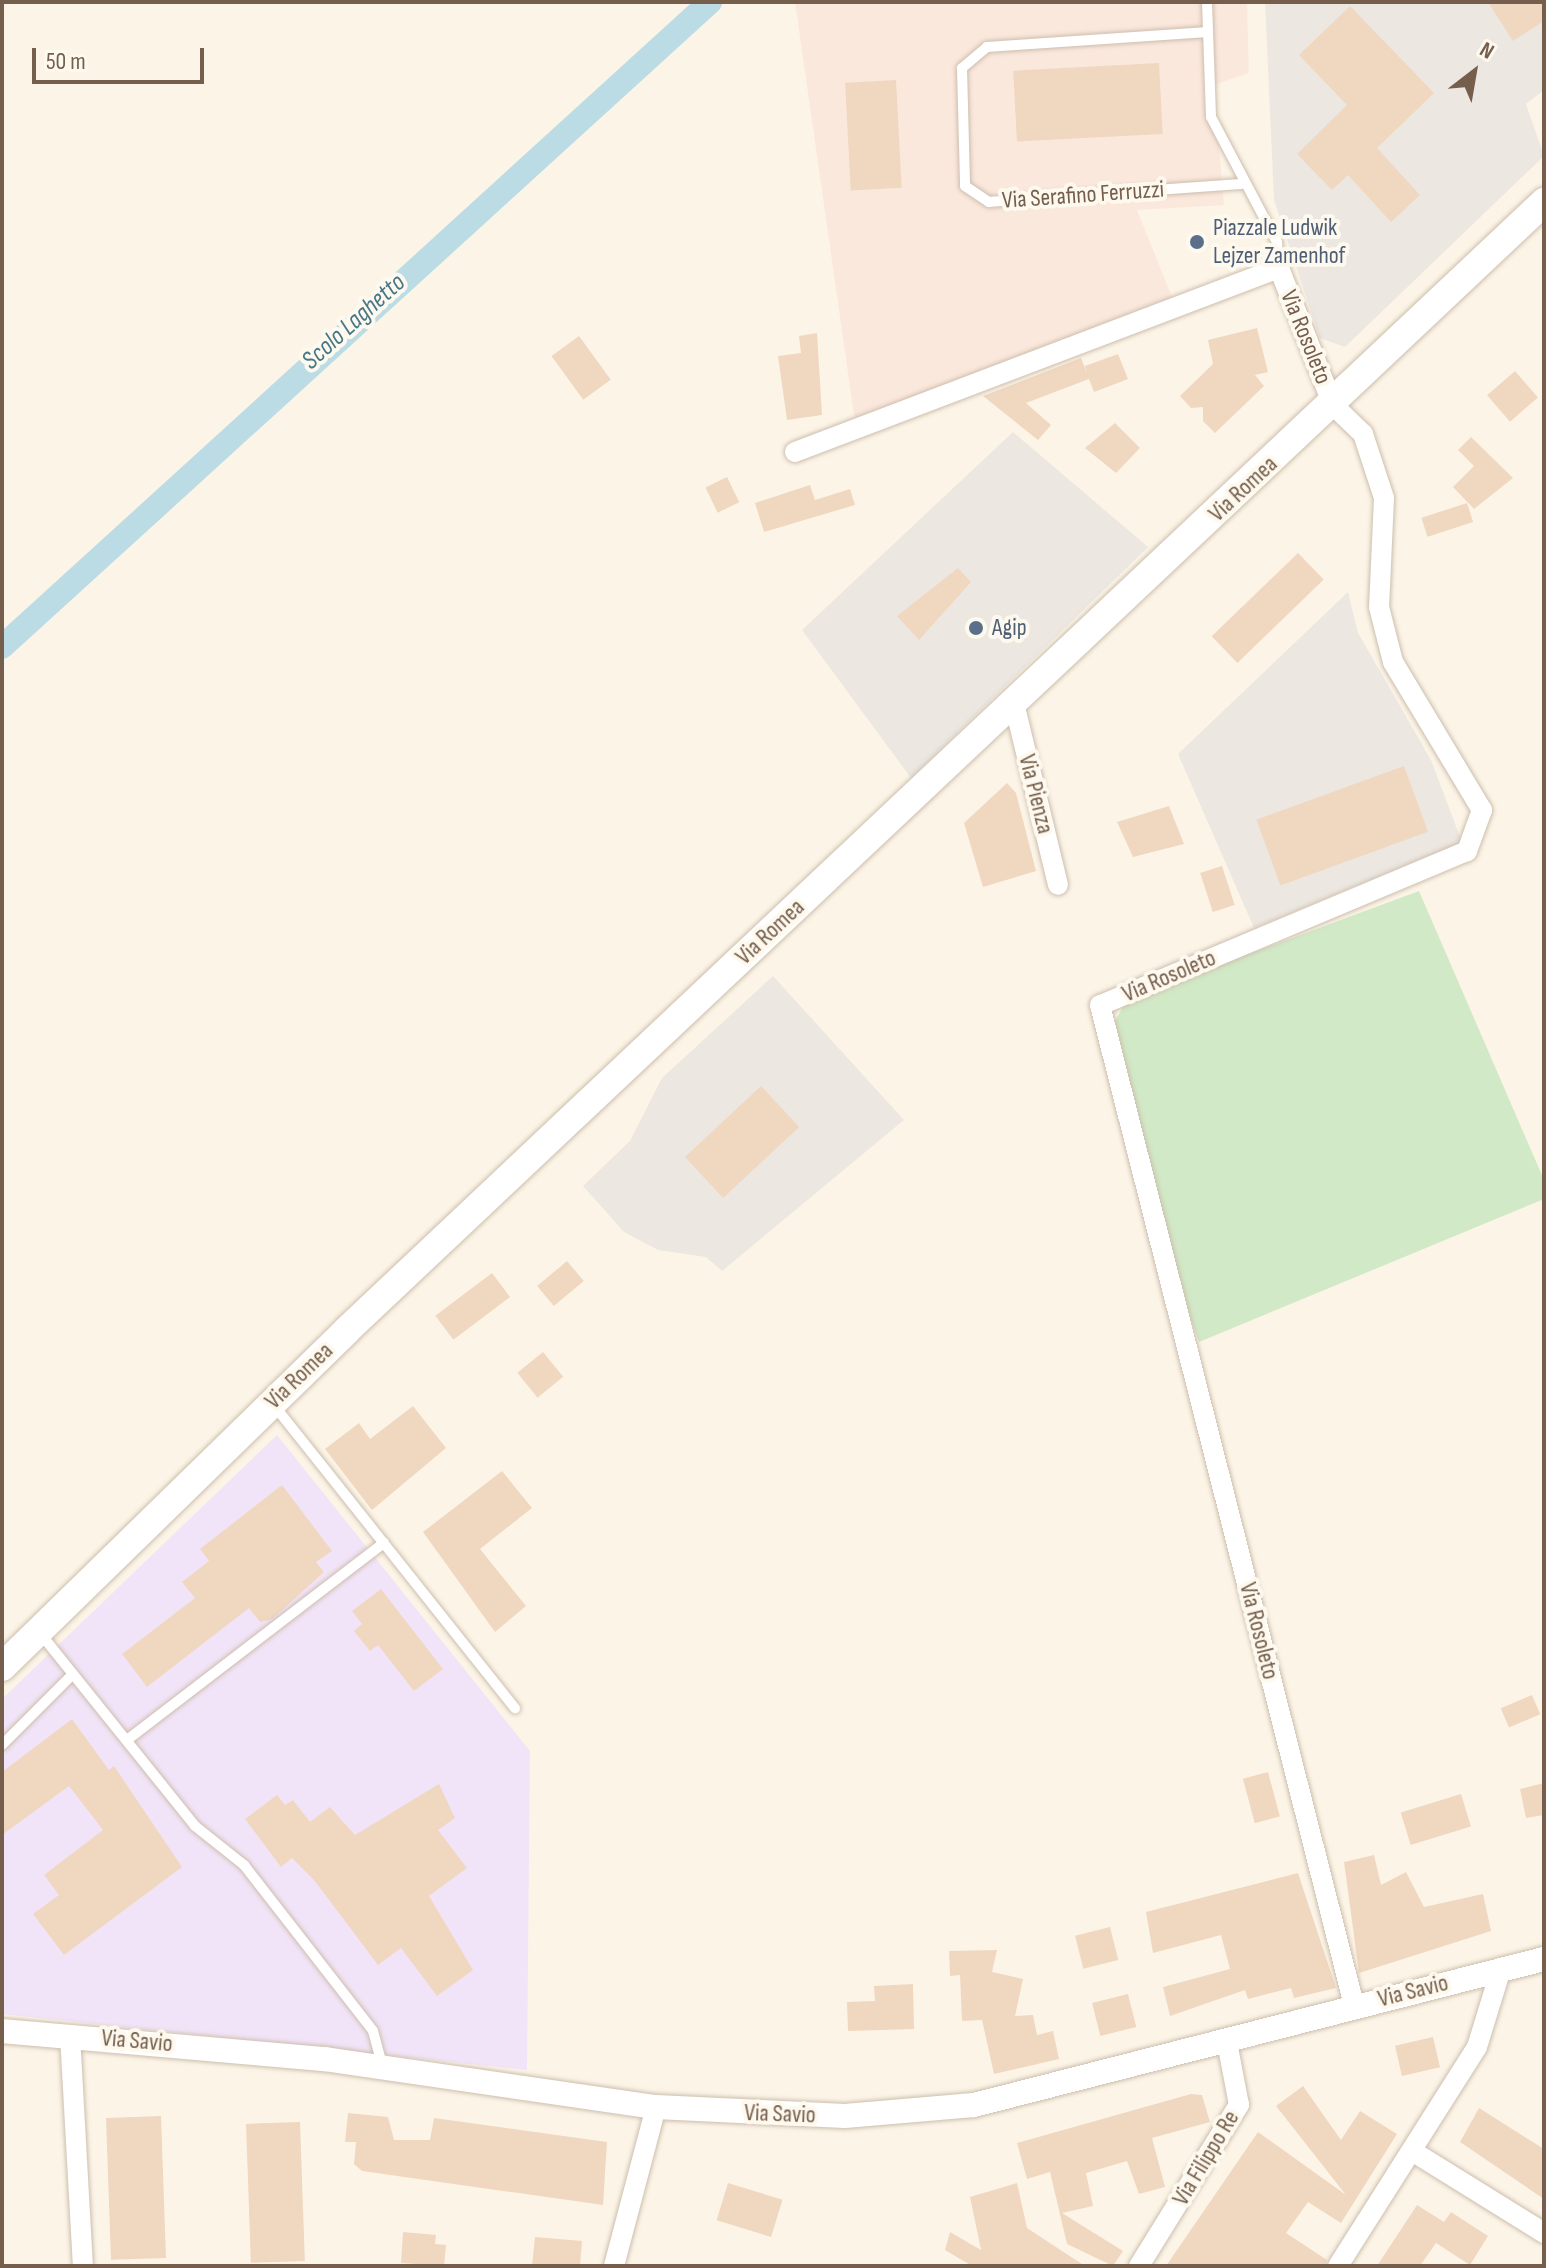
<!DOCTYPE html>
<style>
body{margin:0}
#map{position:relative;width:1546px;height:2268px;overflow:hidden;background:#fcf5e7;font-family:"Sofia Sans Condensed",sans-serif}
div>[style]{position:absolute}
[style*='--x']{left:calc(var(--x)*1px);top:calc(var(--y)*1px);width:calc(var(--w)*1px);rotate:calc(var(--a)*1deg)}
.commercial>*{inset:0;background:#fbe8dc}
.industrial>*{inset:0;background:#ece7e1}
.education>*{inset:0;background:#f2e4f8}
.green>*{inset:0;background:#d1e9c6}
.canal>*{height:24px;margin:-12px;padding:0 12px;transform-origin:12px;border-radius:12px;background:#bcdce5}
.building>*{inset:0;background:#f0d7c0;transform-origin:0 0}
.roads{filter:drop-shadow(0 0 2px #cdbeae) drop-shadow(0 0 2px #cdbeae)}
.service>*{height:10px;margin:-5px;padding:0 5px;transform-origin:5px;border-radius:5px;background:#fff}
.minor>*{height:20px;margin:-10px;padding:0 10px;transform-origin:10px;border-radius:10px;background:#fff}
.tertiary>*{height:24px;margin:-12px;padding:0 12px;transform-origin:12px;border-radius:12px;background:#fff}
.secondary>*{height:28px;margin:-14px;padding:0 14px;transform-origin:14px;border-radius:14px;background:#fff}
.dots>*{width:22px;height:22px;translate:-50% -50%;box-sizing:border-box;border:4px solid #fef9ee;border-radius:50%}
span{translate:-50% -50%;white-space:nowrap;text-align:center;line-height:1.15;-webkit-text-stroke:8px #fef9ee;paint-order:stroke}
.street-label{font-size:24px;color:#755e4c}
.service-label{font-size:24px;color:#4e5e75}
.left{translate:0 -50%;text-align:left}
.water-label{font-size:26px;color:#477787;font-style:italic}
.frame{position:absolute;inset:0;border:4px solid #755e4c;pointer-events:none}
.north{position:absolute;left:1434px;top:32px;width:80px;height:80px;-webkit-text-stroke:6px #fef9ee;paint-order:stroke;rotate:31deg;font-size:22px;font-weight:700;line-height:32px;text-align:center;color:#755e4c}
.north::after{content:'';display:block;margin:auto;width:28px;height:36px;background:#755e4c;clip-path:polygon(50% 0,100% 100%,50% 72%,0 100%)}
.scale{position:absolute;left:32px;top:48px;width:172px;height:36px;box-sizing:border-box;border:4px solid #755e4c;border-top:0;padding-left:10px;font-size:24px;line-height:28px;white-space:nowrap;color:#755e4c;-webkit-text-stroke:6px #fef9ee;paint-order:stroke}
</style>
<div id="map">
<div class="commercial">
<div style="clip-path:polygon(795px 2px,1247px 2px,1249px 73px,1214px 85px,1224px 205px,1137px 210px,1172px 297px,855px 422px)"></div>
</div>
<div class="industrial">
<div style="clip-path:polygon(1265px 2px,1544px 2px,1544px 90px,1526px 104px,1544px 156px,1345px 347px,1320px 338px,1274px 200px)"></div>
<div style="clip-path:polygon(1013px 432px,1148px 547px,911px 778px,802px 630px)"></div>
<div style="clip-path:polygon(1348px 592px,1358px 633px,1431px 760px,1462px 842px,1254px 928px,1178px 754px)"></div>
<div style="clip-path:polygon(773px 976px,904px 1120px,722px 1271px,706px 1257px,658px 1250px,624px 1232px,583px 1186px,630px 1141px,662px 1078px)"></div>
</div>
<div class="education">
<div style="clip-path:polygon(277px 1435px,530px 1751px,527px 2070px,2px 2014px,2px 1699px)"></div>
</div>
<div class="green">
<div style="clip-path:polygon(1419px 891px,1544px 1180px,1544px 1199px,1199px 1342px,1160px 1235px,1113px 1024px,1128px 999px)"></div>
</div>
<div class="canal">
<div style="--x:2;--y:647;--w:958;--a:-42.33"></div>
</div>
<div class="building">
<div style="clip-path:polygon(1488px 2px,1544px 2px,1544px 21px,1513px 41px)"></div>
<div style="clip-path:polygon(1350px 6px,1434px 93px,1377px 148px,1420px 195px,1391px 222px,1348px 175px,1332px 190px,1297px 154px,1347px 105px,1299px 55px)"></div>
<div style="left:1159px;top:63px;width:71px;height:146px;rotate:87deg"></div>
<div style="left:896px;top:80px;width:108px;height:51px;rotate:87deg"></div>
<div style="clip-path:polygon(1257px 328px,1268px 372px,1255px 375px,1264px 386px,1215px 433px,1203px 421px,1203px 407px,1191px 408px,1180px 396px,1213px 364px,1208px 340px)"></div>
<div style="clip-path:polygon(817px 333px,822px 415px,787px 420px,778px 356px,801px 353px,799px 336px)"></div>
<div style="left:579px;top:336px;width:54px;height:34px;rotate:54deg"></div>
<div style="clip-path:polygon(1118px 354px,1128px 379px,1094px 392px,1089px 379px,1026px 403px,1051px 425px,1038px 440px,983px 396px,1081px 358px,1087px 373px,1085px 366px)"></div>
<div style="left:1515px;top:371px;width:35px;height:37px;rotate:49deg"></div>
<div style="clip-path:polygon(1115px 423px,1140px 448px,1116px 473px,1085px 448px)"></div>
<div style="clip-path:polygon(1471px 437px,1513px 478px,1474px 509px,1453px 487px,1474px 466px,1458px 450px)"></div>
<div style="left:727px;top:477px;width:28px;height:24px;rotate:64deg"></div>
<div style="clip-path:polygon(810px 485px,815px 500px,850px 489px,855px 505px,764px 532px,755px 503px)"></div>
<div style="left:1467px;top:503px;width:20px;height:48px;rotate:72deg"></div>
<div style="left:1298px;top:553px;width:37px;height:120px;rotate:46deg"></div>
<div style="clip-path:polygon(958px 568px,971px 582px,919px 640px,897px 616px)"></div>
<div style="left:1404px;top:766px;width:70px;height:157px;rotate:70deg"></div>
<div style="clip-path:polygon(1007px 783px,1016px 793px,1036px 871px,983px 887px,964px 823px)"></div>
<div style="clip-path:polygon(1169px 806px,1184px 844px,1133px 857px,1117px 822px)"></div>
<div style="left:1222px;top:866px;width:41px;height:23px;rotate:72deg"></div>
<div style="left:761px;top:1086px;width:56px;height:104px;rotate:47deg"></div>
<div style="left:567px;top:1261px;width:26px;height:39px;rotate:50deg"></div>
<div style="left:492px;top:1273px;width:30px;height:71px;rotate:53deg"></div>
<div style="left:543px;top:1352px;width:32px;height:33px;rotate:51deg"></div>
<div style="clip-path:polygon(413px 1406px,446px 1448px,372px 1510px,325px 1449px,359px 1423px,370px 1439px)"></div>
<div style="clip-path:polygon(502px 1471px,532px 1508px,480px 1549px,526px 1606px,495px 1632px,423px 1532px)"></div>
<div style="clip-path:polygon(282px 1485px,332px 1551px,316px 1562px,324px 1572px,272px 1619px,260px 1622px,249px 1608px,147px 1687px,122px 1654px,195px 1598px,182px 1582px,209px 1561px,200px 1549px)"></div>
<div style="clip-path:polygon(381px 1589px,443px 1669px,414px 1691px,378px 1645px,370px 1651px,354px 1631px,362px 1624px,352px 1611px)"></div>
<div style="left:1532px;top:1695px;width:21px;height:34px;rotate:67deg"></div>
<div style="clip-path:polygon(72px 1719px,109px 1770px,114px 1766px,182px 1867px,64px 1955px,33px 1914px,59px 1895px,44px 1875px,103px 1830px,69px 1786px,2px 1835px,2px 1772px)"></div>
<div style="left:1268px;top:1772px;width:46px;height:26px;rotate:75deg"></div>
<div style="clip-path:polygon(1544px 1783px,1544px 1815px,1526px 1818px,1520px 1789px)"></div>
<div style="clip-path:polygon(439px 1784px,455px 1818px,438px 1830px,467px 1868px,429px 1896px,473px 1970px,437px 1996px,401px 1948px,378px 1965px,314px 1880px,292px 1858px,281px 1867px,245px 1819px,277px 1795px,285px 1805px,293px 1800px,310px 1822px,330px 1807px,355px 1835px)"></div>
<div style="left:1461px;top:1794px;width:34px;height:63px;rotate:73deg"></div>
<div style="clip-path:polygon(1374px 1855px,1381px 1885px,1406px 1872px,1424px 1907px,1483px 1894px,1491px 1931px,1359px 1973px,1344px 1862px)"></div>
<div style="clip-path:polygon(1298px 1873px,1336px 1988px,1294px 1998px,1291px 1988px,1248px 1999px,1245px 1990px,1170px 2016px,1163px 1987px,1230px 1969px,1221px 1935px,1153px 1953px,1146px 1912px)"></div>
<div style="left:1110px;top:1927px;width:34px;height:36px;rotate:76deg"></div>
<div style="clip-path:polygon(997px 1950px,992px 1972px,1023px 1979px,1015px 2016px,1033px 2015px,1037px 2035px,1053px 2031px,1059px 2059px,994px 2074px,982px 2020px,962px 2021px,960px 1975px,950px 1976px,949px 1951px)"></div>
<div style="clip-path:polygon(913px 1984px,914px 2029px,848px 2031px,847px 2002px,875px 2001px,874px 1986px)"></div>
<div style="left:1128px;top:1994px;width:34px;height:37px;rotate:76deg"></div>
<div style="left:1433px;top:2037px;width:31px;height:39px;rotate:77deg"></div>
<div style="clip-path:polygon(1303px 2086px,1341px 2140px,1360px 2111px,1397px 2134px,1341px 2223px,1308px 2202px,1286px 2233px,1327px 2260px,1325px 2266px,1166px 2266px,1258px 2132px,1346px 2195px,1276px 2106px)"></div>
<div style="clip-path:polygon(1191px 2094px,1202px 2095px,1210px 2122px,1152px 2138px,1165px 2187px,1139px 2194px,1127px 2161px,1086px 2173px,1093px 2206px,1062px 2213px,1123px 2251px,1113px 2266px,1067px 2244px,1050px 2172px,1027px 2179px,1017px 2143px)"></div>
<div style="clip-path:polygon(1479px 2108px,1544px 2149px,1544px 2199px,1460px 2142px)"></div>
<div style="clip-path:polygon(348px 2113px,388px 2117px,394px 2140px,430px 2140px,434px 2118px,607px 2142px,603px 2205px,362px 2171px,354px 2164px,356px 2142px,345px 2142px)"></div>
<div style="left:161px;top:2116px;width:142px;height:55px;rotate:88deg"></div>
<div style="left:300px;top:2122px;width:139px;height:54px;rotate:88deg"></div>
<div style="left:728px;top:2183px;width:57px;height:39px;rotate:17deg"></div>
<div style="clip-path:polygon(1017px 2183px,1027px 2228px,1085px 2266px,972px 2266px,945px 2250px,950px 2232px,981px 2250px,970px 2197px)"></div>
<div style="clip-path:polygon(1417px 2205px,1444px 2222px,1451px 2212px,1488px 2236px,1470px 2265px,1436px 2243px,1420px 2266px,1377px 2266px)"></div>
<div style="clip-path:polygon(403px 2232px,436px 2235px,435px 2244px,446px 2245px,444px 2266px,401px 2263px)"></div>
<div style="clip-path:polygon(535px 2237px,582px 2241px,580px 2266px,532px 2266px)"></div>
</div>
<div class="roads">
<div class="service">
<div style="--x:1207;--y:2;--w:115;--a:88"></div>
<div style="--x:1211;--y:117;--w:141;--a:62.2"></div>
<div style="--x:1277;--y:242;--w:26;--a:86"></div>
<div style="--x:1208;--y:32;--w:222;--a:176.1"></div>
<div style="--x:987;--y:47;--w:33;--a:140"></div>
<div style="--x:962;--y:68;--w:118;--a:88.5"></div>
<div style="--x:965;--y:186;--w:29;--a:34"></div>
<div style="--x:989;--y:202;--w:254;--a:-4.1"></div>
<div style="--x:273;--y:1404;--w:389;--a:51.5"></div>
<div style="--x:40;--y:1633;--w:248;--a:51.2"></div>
<div style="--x:195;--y:1826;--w:63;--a:38.5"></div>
<div style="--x:244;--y:1865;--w:210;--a:52.1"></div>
<div style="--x:373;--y:2031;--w:35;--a:75"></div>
<div style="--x:127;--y:1740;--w:324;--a:-37.5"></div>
<div style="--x:2;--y:1745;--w:100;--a:-45"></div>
</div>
<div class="minor">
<div style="--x:795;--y:452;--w:518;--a:-20.82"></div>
<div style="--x:1279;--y:268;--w:147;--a:68.5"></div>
<div style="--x:1333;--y:405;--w:42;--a:44"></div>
<div style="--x:1363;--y:434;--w:67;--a:71.8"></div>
<div style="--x:1384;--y:498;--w:109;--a:92.6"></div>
<div style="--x:1379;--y:607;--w:57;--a:75.7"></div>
<div style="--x:1393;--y:662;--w:173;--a:59"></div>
<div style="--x:1482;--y:810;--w:44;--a:110.1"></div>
<div style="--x:1467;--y:851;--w:398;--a:157.2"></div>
<div style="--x:1100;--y:1005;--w:1032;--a:75.75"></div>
<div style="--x:1014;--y:703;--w:187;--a:76.4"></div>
<div style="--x:70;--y:2035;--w:231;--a:86.8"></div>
<div style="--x:1412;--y:2151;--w:155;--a:31.8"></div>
<div style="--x:614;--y:2266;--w:164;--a:-75.2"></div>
<div style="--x:1139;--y:2266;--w:190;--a:-58.2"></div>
<div style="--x:1239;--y:2105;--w:64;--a:-100.8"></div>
<div style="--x:1338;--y:2266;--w:259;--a:-57.6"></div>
<div style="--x:1477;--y:2047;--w:82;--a:-72.9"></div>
</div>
<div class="tertiary">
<div style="--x:2;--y:2031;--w:324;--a:5"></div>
<div style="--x:325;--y:2059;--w:334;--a:8.3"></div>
<div style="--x:656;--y:2107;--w:189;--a:2.7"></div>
<div style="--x:845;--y:2116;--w:129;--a:-4.9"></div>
<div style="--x:974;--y:2105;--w:588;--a:-14.37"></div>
</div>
<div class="secondary">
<div style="--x:2;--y:1667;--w:482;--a:-44.3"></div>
<div style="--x:347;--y:1330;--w:1645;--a:-43.3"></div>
</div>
</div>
<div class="dots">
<div style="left:1197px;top:242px;background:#5c6f8a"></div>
<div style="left:976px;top:628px;background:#5c6f8a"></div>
</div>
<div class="street-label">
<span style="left:1083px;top:195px;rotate:-4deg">Via Serafino Ferruzzi</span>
<span style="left:1306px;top:337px;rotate:68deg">Via Rosoleto</span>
<span style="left:1243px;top:489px;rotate:-43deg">Via Romea</span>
<span style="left:1036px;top:794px;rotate:76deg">Via Pienza</span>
<span style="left:770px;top:932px;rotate:-43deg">Via Romea</span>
<span style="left:1169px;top:976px;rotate:-23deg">Via Rosoleto</span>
<span style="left:299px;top:1376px;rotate:-44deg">Via Romea</span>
<span style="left:1259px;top:1631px;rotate:76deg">Via Rosoleto</span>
<span style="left:1413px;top:1991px;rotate:-14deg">Via Savio</span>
<span style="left:137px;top:2041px;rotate:5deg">Via Savio</span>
<span style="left:780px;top:2114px;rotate:2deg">Via Savio</span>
<span style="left:1206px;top:2158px;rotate:-59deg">Via Filippo Re</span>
</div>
<div class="service-label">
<span class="left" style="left:1213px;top:242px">Piazzale Ludwik<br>Lejzer Zamenhof</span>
<span class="left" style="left:992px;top:628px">Agip</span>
</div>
<div class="water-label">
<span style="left:354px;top:322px;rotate:-42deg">Scolo Laghetto</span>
</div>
<div class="frame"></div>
<div class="north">N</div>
<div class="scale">50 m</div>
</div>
